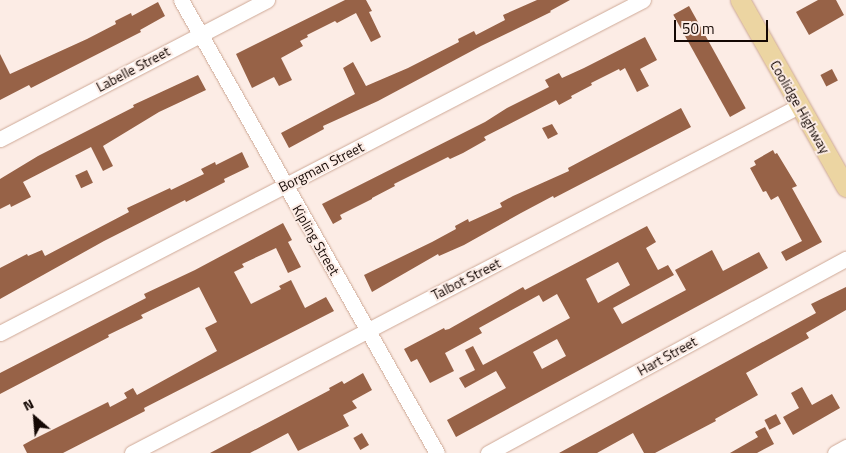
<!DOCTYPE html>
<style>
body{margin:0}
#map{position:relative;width:846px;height:453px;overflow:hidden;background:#fcece5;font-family:"Titillium Web",sans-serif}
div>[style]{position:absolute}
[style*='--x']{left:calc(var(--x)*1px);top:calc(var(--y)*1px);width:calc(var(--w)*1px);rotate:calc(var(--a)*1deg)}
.building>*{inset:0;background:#976247;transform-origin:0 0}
.roads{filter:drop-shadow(0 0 1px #cea997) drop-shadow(0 0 1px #cea997)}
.minor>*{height:15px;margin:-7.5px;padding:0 7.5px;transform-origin:7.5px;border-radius:7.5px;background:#fff}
.major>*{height:19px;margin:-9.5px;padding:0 9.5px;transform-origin:9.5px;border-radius:9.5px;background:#ecd5a2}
span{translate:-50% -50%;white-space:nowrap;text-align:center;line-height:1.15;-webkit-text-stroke:4px #fcece5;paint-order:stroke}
.street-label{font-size:14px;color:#140804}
.north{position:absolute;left:10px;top:393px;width:50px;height:50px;-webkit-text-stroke:4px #fcece5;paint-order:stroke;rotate:333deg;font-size:14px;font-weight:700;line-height:20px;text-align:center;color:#140804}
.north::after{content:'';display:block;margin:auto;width:18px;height:22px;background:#140804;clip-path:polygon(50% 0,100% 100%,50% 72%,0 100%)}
.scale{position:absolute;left:674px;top:20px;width:94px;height:22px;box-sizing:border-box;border:2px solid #140804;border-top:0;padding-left:6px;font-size:15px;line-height:18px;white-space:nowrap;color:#140804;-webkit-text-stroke:4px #fcece5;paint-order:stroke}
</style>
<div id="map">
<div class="building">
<div style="clip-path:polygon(345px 0,366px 0,372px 11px,369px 12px,381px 37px,371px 42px,356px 13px,337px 23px,335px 21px,307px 35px,308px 37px,300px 41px,303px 46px,281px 58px,292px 80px,279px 86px,274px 77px,252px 88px,236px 54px)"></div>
<div style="clip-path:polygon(537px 0,570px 0,550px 11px,551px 12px,481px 46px,378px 101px,323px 126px,324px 129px,289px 148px,281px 133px,355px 94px,343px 68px,353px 62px,366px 86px,408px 68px,459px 42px,458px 39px,474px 31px,476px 35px,505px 20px,503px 15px)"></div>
<div style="clip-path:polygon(818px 0,836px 0,844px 15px,809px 35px,796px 12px)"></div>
<div style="clip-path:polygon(158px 2px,165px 16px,140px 30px,141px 32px,31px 88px,29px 85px,0 100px,0 54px,10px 74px,87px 39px,116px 24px,115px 21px,131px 13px,132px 16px)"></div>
<div style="left:689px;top:6px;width:117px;height:18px;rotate:61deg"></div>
<div style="clip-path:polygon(645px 37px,657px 60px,640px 69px,649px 86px,637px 92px,625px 68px,620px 71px,619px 69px,591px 83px,592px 85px,571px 96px,572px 98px,559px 105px,556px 100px,484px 137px,486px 140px,463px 153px,450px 159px,448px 157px,394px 184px,395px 186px,372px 198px,372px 199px,340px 215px,342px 219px,333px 224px,322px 204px,485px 122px,507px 108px,549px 87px,545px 80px,559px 73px,562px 78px,584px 68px)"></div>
<div style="left:832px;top:69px;width:13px;height:13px;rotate:63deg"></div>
<div style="clip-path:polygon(198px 75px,206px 90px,159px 112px,103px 146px,113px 166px,103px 171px,91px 147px,23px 182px,31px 197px,11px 207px,10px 204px,0 209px,0 179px,38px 156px,134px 107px,133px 105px)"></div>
<div style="clip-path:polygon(681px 108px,691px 127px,554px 198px,553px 196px,521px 213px,464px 245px,439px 256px,438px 254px,372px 292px,364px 275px,432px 242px,456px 229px,455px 226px,468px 219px,469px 222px,502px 207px,500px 203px,513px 196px,569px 171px,568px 168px)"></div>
<div style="clip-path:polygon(552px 124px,558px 134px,548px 139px,542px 128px)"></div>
<div style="clip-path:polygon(773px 150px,775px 154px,777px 153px,797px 186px,792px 188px,822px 242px,786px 261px,781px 252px,802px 241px,778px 196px,771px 200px,766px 191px,763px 192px,750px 168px,756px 165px,754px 161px)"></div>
<div style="clip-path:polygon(242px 152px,249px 167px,224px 179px,225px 182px,186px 202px,185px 200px,104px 241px,0 299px,0 268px,27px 254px,28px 256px,42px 250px,45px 256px,129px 212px,127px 208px,170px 188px,171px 190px,204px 174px,201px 169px,215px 162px,216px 165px)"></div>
<div style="left:87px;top:170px;width:14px;height:13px;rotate:65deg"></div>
<div style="clip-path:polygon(283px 223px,292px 240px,288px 242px,301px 267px,288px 273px,276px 248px,242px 264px,244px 267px,234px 272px,251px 304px,281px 289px,279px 286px,291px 280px,305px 308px,326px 297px,334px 311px,144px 408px,145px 411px,63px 453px,27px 453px,23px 445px,32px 440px,108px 402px,110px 407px,127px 398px,124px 393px,133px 388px,137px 395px,217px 351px,205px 328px,217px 322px,199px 287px,141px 315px,143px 318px,108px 335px,109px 337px,0 394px,0 373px,146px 298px,144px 294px,195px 270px)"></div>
<div style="clip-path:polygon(evenodd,647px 226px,656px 242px,646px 248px,658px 270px,668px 265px,674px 275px,613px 308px,622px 324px,686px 290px,675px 270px,712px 250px,723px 271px,759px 252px,768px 268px,456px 437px,447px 420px,506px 388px,496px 371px,465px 388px,459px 378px,475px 370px,465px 350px,473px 346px,483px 365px,570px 318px,557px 294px,543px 302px,539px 295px,479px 328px,482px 333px,445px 353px,454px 371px,430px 383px,417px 359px,411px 362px,404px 349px,444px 328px,445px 330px,449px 329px,523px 287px,525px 290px,647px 226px,618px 262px,630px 285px,598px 303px,586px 279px,618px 262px,647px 226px,557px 339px,566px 356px,542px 369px,533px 352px,557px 339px)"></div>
<div style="clip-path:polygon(846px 287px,846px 310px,806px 333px,809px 338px,746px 373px,758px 395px,715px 419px,716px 421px,655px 453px,644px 453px,633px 433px,597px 453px,559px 453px,816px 313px,811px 304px)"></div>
<div style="clip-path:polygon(363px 373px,372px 390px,352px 401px,357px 408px,343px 415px,349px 426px,298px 451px,288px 433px,250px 453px,210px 453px,330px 390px,329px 388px,342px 381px,344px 384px)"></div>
<div style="clip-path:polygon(802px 387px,812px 405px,832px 394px,840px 408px,793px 435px,783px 417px,799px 408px,791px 393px)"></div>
<div style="left:776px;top:414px;width:11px;height:13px;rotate:63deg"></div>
<div style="clip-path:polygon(765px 427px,774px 444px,757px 453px,730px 453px,758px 437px,755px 432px)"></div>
<div style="left:362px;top:433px;width:14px;height:10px;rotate:60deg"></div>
</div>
<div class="roads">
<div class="minor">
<div style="--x:181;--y:0;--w:520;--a:60.53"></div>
<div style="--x:0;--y:139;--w:301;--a:-27.5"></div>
<div style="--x:0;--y:333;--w:724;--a:-27.38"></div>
<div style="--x:132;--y:453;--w:752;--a:-27.49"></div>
<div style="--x:488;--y:453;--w:407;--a:-28.5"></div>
<div style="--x:835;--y:453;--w:13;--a:-29"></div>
</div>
<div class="major">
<div style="--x:740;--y:0;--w:215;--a:60.5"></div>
</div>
</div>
<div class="street-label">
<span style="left:133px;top:69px;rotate:-28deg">Labelle Street</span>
<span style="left:800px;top:107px;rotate:60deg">Coolidge Highway</span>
<span style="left:321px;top:167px;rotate:-27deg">Borgman Street</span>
<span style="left:316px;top:240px;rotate:60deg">Kipling Street</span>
<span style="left:466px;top:279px;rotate:-27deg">Talbot Street</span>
<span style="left:667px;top:356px;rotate:-29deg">Hart Street</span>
</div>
<div class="north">N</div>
<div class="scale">50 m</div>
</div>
